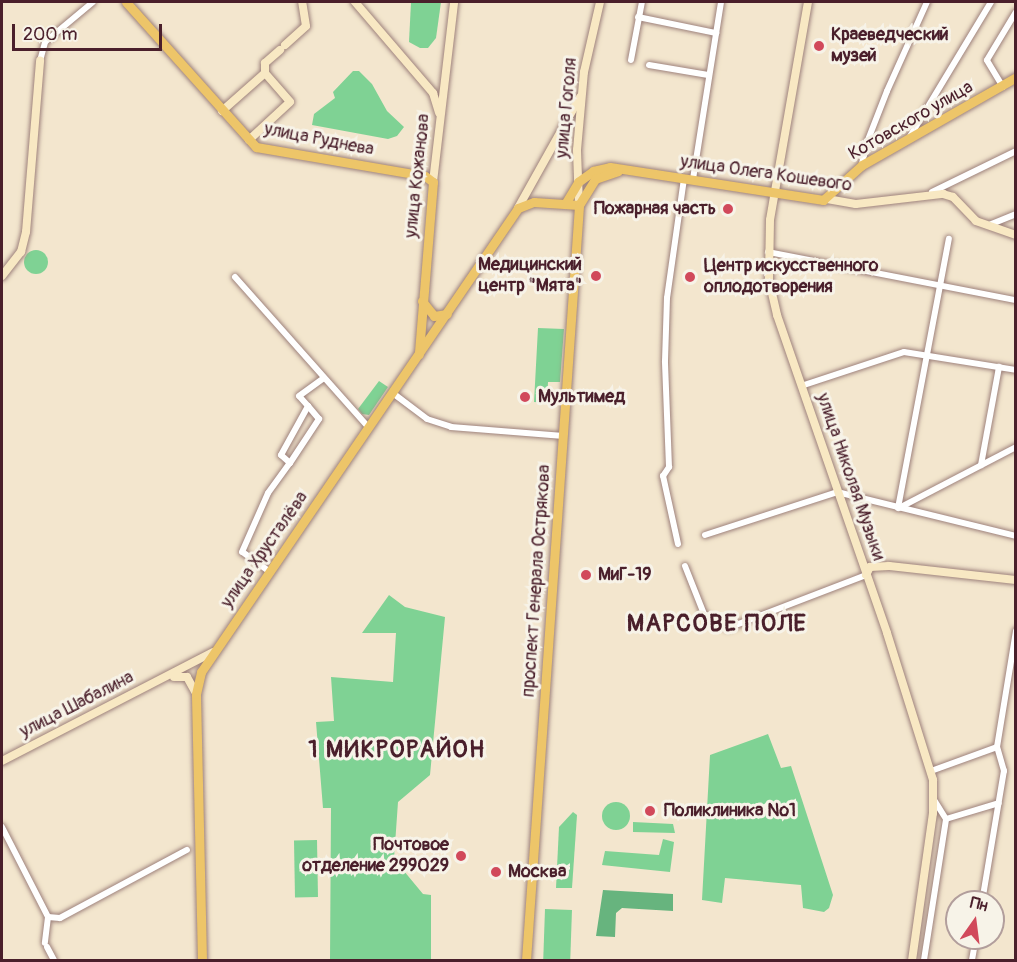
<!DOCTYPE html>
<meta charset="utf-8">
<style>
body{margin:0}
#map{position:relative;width:1017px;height:962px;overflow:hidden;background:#f3e6ce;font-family:Pangolin,sans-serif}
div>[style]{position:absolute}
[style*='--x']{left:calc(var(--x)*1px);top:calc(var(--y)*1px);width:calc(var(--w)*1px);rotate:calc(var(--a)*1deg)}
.green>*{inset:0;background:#7fd294;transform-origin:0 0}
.round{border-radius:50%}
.forest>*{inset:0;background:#67b47e}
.roads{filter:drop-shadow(0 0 2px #9e827c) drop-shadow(0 0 2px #9e827c)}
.street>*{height:6px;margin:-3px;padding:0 3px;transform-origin:3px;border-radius:3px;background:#fff}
.secondary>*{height:8px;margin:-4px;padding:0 4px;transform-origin:4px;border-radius:4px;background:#f8e8c3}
.primary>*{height:9px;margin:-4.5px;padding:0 4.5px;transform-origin:4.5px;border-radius:4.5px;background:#edc569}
.dots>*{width:16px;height:16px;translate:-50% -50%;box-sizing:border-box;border:3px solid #f7f3e8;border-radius:50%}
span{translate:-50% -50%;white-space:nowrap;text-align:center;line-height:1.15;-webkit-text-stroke:6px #f7f3e8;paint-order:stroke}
.poi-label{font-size:18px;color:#4a1f2b;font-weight:700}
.left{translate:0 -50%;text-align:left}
.right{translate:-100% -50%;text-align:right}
.street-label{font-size:18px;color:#4a1f2b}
.district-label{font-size:24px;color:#4a1f2b;font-weight:700;letter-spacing:1.5px}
.frame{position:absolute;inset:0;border:3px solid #4a1f2b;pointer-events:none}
.north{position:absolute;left:945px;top:890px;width:60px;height:60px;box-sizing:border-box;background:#f7f3e8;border:2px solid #b29e9c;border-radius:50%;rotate:14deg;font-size:16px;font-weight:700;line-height:24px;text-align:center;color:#4a1f2b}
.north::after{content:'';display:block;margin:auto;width:21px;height:27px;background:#d1495b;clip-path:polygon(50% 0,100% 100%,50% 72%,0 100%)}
.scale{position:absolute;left:12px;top:24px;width:150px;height:27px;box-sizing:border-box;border:3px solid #4a1f2b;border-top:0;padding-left:8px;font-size:18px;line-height:21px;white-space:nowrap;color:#4a1f2b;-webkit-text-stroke:4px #f7f3e8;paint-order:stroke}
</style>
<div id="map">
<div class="green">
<div style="clip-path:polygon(411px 2px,441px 2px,436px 38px,428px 48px,420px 48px,409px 42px)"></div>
<div style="clip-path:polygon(353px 71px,359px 71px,372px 84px,387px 111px,404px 127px,397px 136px,388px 139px,312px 125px,314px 114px,335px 98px,333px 92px)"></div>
<div class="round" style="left:24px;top:250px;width:24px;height:24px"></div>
<div style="clip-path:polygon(538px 328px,564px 329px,560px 382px,548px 382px,547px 403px,534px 402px)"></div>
<div style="clip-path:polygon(379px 381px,388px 387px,369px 415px,362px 414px,358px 409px)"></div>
<div style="clip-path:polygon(389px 595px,405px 607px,445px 617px,430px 775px,398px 802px,394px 859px,423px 894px,431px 895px,431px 960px,330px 960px,331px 808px,323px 808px,316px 722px,334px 721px,331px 677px,393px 682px,396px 633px,362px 633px)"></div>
<div style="clip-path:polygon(768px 734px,781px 768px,791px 766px,833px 895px,829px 908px,824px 912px,803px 908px,801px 885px,725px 878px,722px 903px,702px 900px,710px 755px)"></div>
<div class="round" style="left:602px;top:802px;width:28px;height:28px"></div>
<div style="clip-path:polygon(573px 812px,577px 815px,572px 888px,556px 888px,559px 827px)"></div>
<div style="clip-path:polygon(633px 822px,673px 824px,675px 833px,633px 832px)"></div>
<div style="clip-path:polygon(663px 839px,674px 842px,670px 872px,602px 865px,605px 851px,659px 855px)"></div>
<div style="left:317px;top:840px;width:57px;height:23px;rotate:89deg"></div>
<div style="left:545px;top:909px;width:27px;height:51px;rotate:2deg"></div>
</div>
<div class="forest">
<div style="clip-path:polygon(603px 890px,673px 894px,673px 911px,622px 908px,616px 913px,615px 937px,596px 936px)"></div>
</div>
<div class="roads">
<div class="street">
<div style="--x:638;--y:17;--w:80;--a:11.6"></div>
<div style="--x:631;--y:60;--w:59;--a:-79.3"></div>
<div style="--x:40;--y:61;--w:20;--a:-75"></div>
<div style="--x:45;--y:42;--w:62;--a:-39.8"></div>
<div style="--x:649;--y:65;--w:60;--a:9.6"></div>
<div style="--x:1003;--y:87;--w:31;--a:-121"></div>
<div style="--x:987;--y:60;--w:56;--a:-58.9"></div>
<div style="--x:909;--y:138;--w:159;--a:-58.9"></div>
<div style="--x:862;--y:165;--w:15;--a:-82"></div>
<div style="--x:864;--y:150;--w:63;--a:-68.7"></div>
<div style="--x:887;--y:91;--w:98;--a:-65.8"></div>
<div style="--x:693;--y:179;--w:179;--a:-81"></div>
<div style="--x:932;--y:192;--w:93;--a:-26"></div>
<div style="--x:989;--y:225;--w:29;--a:-22"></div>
<div style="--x:768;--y:252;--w:253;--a:11"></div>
<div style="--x:235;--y:277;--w:202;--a:48.4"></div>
<div style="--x:801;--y:386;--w:108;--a:-18.3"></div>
<div style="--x:904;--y:352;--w:113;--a:9.1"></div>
<div style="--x:394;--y:394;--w:41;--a:37.1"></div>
<div style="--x:427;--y:419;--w:25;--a:18"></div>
<div style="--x:451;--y:427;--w:113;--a:4.6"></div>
<div style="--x:290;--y:463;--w:53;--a:-56.6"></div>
<div style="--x:319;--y:419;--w:17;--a:-130"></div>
<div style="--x:981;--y:465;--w:100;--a:-79.6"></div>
<div style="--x:898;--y:508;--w:274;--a:-79.3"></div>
<div style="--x:899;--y:508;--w:132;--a:-27.5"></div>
<div style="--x:705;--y:535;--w:139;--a:-18"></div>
<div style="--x:837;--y:492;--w:184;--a:13.8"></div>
<div style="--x:678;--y:544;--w:70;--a:-102.4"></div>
<div style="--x:663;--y:476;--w:11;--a:-56"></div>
<div style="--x:669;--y:467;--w:106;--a:-92.2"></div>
<div style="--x:665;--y:361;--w:63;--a:-88.2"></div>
<div style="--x:667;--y:298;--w:121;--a:-81.9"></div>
<div style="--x:685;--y:566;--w:52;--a:68.4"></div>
<div style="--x:704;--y:614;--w:28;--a:30"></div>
<div style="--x:728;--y:628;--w:148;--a:-21"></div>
<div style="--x:270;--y:572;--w:34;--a:-144"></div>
<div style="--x:242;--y:552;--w:64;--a:-66.2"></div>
<div style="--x:268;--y:493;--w:37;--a:-54"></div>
<div style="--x:290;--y:463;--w:12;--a:-138"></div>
<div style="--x:281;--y:455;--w:56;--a:-61.1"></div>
<div style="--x:308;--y:406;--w:13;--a:-132"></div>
<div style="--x:299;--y:396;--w:29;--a:-36"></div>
<div style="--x:931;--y:771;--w:70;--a:-20"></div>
<div style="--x:946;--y:819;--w:55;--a:-16.8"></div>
<div style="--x:2;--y:827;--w:101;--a:62.9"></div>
<div style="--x:48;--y:917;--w:26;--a:97"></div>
<div style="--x:982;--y:902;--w:133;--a:-80.5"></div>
<div style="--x:1004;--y:771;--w:25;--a:-106"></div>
<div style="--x:997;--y:747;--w:118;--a:-80.7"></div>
<div style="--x:48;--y:917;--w:12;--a:5"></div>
<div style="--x:60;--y:918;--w:144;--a:-28.2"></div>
<div style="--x:47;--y:947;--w:15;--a:62"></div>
<div style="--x:924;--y:960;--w:143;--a:-81.1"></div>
<div style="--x:946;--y:819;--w:22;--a:-122"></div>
<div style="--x:972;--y:960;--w:22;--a:-80"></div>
</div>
<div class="secondary">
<div style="--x:355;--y:2;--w:120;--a:49.4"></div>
<div style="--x:433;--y:93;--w:21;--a:73"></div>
<div style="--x:808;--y:2;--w:221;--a:99.9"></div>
<div style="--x:770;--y:220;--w:60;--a:91"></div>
<div style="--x:769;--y:280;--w:36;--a:77"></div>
<div style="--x:777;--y:315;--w:336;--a:70.9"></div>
<div style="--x:887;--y:633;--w:154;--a:72.6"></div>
<div style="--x:933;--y:780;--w:33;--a:90"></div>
<div style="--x:933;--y:813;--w:148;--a:98.1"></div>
<div style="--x:285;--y:45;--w:28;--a:-42"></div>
<div style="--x:306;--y:26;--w:24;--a:-99"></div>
<div style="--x:265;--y:73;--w:10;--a:-90"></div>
<div style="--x:265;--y:63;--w:20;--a:-41"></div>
<div style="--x:222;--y:111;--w:57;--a:-41.5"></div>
<div style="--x:265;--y:73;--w:38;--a:49"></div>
<div style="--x:290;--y:102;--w:56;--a:137.2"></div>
<div style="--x:433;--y:182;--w:181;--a:-83.3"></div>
<div style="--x:827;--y:199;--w:29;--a:10"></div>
<div style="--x:856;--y:204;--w:88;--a:-6.6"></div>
<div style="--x:943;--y:194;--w:10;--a:17"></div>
<div style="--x:953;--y:197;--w:33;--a:46"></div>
<div style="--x:976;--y:221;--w:42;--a:19.3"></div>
<div style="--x:579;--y:205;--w:55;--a:-92.1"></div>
<div style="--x:577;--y:150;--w:78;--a:-84.9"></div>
<div style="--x:584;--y:72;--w:72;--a:-77.1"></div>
<div style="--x:518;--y:208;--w:127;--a:-60.8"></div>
<div style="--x:2;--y:276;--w:31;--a:-52"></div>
<div style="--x:21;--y:252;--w:21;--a:-76"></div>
<div style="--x:26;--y:232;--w:172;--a:-85.3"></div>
<div style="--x:866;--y:575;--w:9;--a:-63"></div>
<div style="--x:870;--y:567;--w:19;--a:-3"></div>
<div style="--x:889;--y:566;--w:128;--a:6.3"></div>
<div style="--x:174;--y:677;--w:13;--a:0"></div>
<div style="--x:187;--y:677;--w:18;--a:61"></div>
<div style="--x:2;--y:761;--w:237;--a:-27.3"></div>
</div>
<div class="primary">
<div style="--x:126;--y:2;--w:195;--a:48.1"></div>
<div style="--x:256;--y:147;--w:171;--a:9.7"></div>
<div style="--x:425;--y:176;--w:10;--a:37"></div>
<div style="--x:433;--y:182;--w:173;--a:94.7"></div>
<div style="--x:565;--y:204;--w:26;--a:-59"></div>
<div style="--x:578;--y:182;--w:19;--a:-36"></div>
<div style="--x:593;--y:171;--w:17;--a:-13"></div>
<div style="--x:610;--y:167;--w:216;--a:8.8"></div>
<div style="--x:823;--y:200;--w:52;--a:-41.9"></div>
<div style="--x:862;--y:165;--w:177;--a:-29.7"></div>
<div style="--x:579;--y:205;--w:31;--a:-58"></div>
<div style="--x:595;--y:179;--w:24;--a:-19"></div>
<div style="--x:422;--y:301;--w:19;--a:51"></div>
<div style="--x:434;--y:316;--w:13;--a:-9"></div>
<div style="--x:202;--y:960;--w:266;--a:-91.3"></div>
<div style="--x:196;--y:694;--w:23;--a:-77"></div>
<div style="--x:201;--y:672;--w:562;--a:-55.66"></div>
<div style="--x:518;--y:208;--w:17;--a:-21"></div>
<div style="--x:534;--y:202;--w:45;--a:3.8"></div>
<div style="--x:526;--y:960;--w:757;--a:-85.98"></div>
</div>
</div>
<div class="dots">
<div style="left:819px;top:46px;background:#d1495b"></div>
<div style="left:728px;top:209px;background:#d1495b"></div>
<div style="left:596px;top:276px;background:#d1495b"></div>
<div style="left:690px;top:277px;background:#d1495b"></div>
<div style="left:525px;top:397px;background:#d1495b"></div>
<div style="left:586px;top:575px;background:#d1495b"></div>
<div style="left:650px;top:811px;background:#d1495b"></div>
<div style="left:461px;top:856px;background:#d1495b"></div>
<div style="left:496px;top:872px;background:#d1495b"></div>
</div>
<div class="poi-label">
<span class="left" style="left:831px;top:46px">Краеведческий<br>музей</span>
<span class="right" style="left:716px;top:209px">Пожарная часть</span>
<span class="right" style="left:582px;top:276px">Медицинский<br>центр "Мята"</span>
<span class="left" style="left:704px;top:277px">Центр искусственного<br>оплодотворения</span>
<span class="left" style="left:538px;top:397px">Мультимед</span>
<span class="left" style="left:598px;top:575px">МиГ-19</span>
<span class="left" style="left:664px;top:811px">Поликлиника №1</span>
<span class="right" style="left:449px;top:856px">Почтовое<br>отделение 299029</span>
<span class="left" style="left:508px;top:872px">Москва</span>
</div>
<div class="street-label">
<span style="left:567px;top:108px;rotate:-85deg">улица Гоголя</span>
<span style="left:911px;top:121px;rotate:-30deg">Котовского улица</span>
<span style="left:319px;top:140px;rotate:11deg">улица Руднева</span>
<span style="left:766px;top:174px;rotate:8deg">улица Олега Кошевого</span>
<span style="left:418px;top:176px;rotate:-84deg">улица Кожанова</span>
<span style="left:850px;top:477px;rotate:71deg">улица Николая Музыки</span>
<span style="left:265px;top:550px;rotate:-55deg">улица Хрусталёва</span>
<span style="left:537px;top:581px;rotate:-86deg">проспект Генерала Острякова</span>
<span style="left:77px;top:705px;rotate:-27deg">улица Шабалина</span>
</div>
<div class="district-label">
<span style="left:717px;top:624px">МАРСОВЕ ПОЛЕ</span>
<span style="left:397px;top:750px">1 МИКРОРАЙОН</span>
</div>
<div class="frame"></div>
<div class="north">Пн</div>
<div class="scale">200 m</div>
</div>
